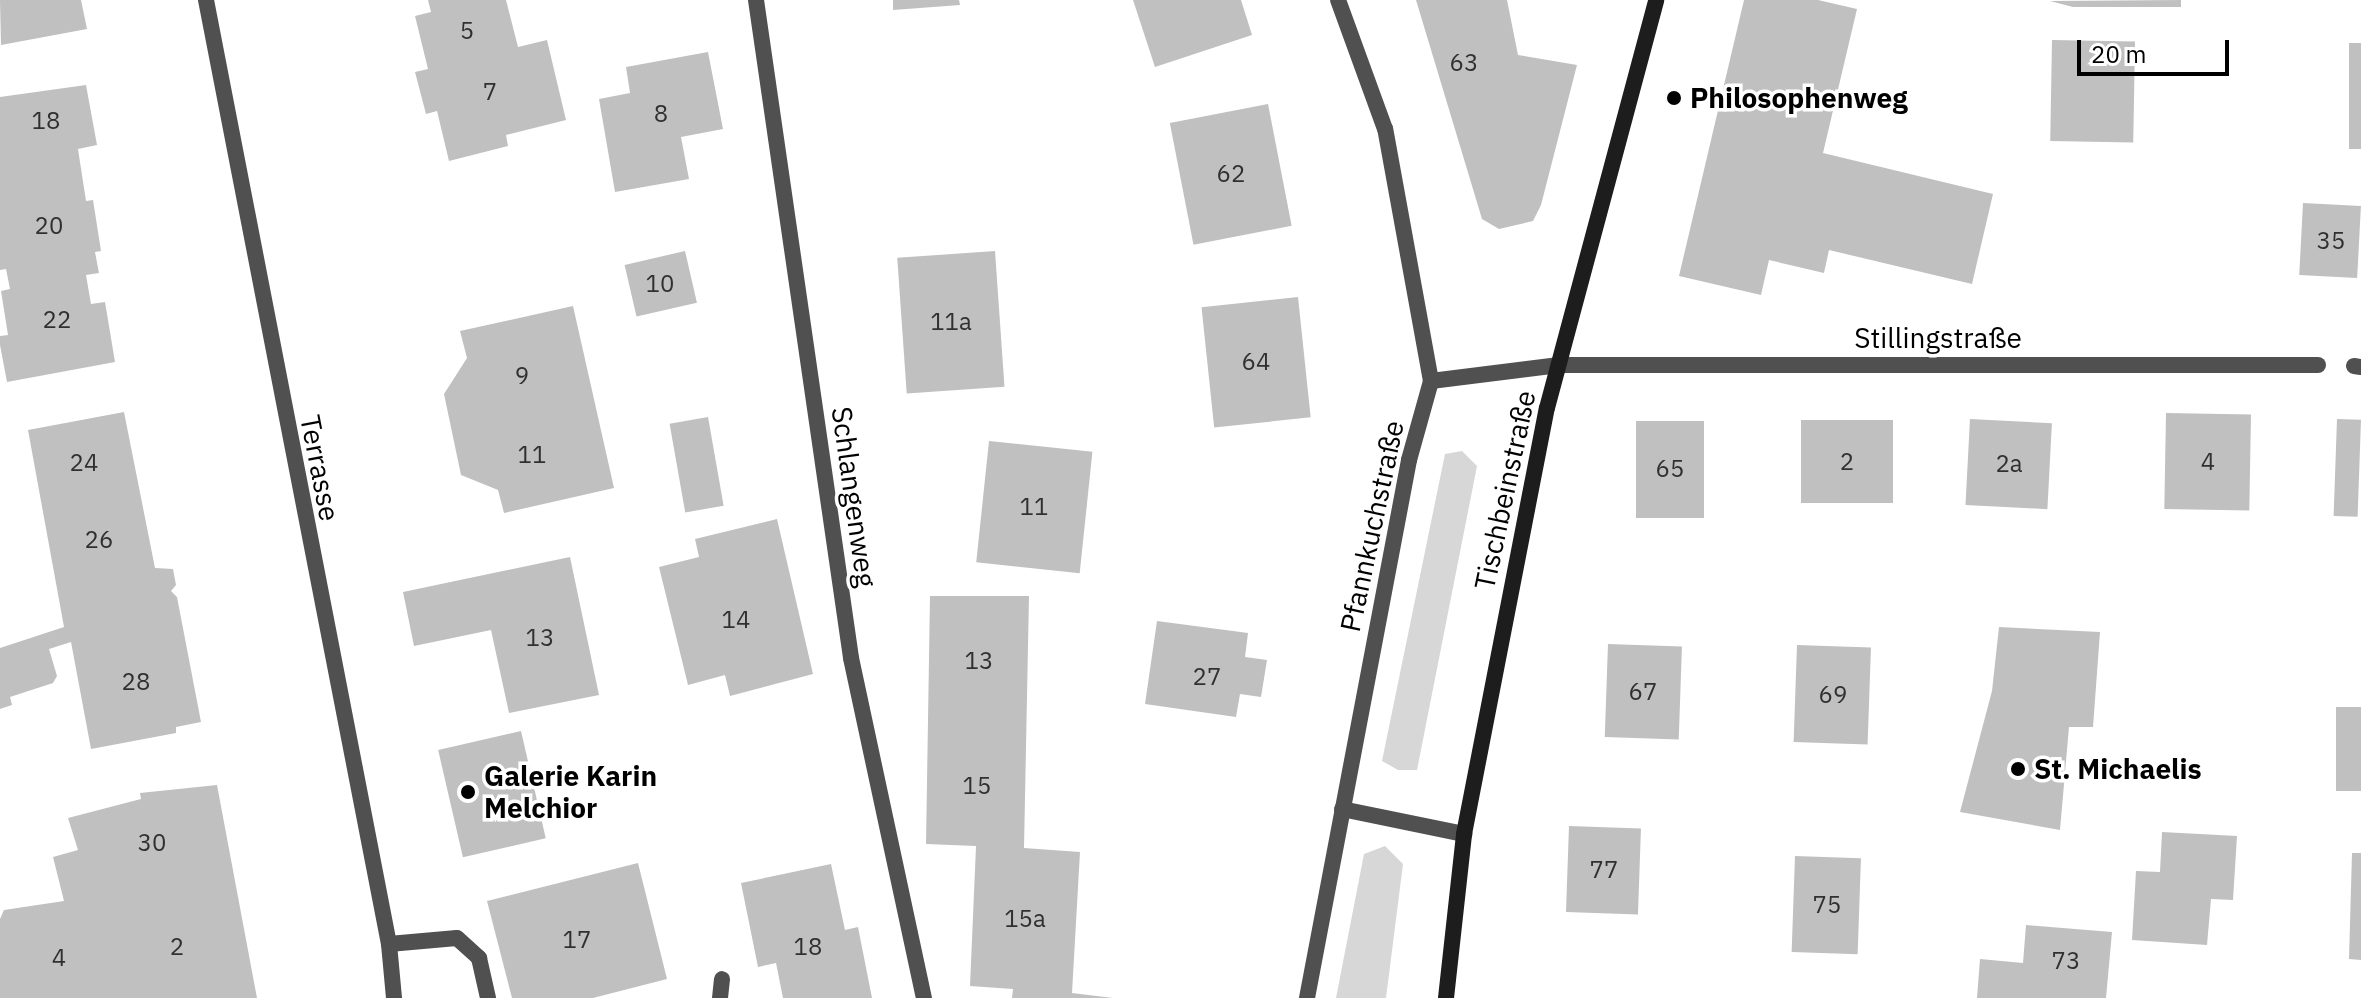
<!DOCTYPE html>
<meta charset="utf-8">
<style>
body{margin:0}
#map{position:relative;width:2361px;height:998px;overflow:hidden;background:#fff;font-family:"IBM Plex Sans",sans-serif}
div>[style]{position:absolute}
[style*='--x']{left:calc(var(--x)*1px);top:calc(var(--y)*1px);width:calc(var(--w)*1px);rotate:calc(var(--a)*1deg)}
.green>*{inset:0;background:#d7d7d7}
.building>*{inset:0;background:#c0c0c0;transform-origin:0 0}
.lane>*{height:16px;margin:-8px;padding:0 8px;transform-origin:8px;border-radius:8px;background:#505050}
.street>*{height:16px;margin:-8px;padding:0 8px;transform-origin:8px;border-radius:8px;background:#505050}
.secondary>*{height:16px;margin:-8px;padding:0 8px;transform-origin:8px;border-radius:8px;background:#1d1d1d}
.dots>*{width:22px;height:22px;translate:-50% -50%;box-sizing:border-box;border:4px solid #fff;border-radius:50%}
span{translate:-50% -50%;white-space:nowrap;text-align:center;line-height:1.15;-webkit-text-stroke:7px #fff;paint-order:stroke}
.number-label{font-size:24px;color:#303030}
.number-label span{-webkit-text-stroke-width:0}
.poi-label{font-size:28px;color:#000;font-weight:700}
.left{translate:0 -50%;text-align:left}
.street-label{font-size:28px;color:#000}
.scale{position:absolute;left:2077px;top:40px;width:152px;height:36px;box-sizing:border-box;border:4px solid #000;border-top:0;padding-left:10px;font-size:24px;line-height:28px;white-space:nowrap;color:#000;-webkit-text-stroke:6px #fff;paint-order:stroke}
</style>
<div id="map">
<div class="green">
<div style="clip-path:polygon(1462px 451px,1477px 466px,1417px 770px,1398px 770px,1382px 761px,1445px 454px)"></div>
<div style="clip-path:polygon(1385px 846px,1403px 864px,1386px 998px,1336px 998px,1364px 854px)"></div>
</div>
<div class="building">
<div style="clip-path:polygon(0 0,81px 0,87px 29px,1px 45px)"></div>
<div style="clip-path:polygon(428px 0,506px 0,518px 47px,547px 40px,566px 120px,506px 135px,508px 146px,449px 161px,437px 111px,426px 114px,415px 72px,428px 69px,415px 16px,431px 12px)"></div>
<div style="clip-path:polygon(893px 0,959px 0,960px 5px,893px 10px)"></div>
<div style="clip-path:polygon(1133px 0,1241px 0,1252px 35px,1155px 67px)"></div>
<div style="clip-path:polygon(1416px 0,1507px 0,1518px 55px,1577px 65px,1541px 205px,1533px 221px,1499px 229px,1482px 219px)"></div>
<div style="clip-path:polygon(1744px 0,1818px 0,1857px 9px,1823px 153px,1993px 194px,1972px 284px,1829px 250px,1824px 273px,1769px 260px,1761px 295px,1679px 276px)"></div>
<div style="clip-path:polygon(2181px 0,2181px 7px,2073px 7px,2050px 1px)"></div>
<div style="left:2052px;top:40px;width:83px;height:101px;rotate:1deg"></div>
<div style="left:2349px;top:43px;width:12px;height:106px"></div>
<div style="clip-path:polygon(708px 52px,723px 129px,681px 137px,689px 179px,615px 192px,599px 99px,630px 93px,626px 67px)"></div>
<div style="clip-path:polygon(86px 85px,97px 145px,78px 149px,86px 201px,93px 200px,101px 251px,95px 252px,99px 273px,86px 275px,91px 304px,105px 302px,115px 362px,7px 382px,0 345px,0 336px,8px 335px,1px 291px,10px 289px,6px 269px,0 270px,0 97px)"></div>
<div style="left:1268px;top:104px;width:124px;height:100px;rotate:79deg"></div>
<div style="left:2303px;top:203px;width:58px;height:72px;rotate:3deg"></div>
<div style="left:685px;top:251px;width:53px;height:62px;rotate:77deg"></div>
<div style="left:995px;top:251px;width:136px;height:98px;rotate:86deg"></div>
<div style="left:1298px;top:297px;width:121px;height:97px;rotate:84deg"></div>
<div style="clip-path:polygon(573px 306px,614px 488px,504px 513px,498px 490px,461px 475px,444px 394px,467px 358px,460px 331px)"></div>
<div style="clip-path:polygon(124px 412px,155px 568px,173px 569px,176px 585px,171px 591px,177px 597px,201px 722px,176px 727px,176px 733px,91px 749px,71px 642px,49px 649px,57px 676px,53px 683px,10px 697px,12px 705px,0 709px,0 648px,64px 627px,28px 430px)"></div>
<div style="left:2166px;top:413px;width:85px;height:96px;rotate:1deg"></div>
<div style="left:708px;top:417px;width:90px;height:39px;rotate:80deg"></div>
<div style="left:1970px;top:419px;width:82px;height:86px;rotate:3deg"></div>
<div style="left:2337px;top:419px;width:24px;height:97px;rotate:2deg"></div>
<div style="left:1801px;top:420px;width:92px;height:83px"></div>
<div style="left:1636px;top:421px;width:68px;height:97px"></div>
<div style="left:989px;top:441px;width:104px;height:122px;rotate:6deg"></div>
<div style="clip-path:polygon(777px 519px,813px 674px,730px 696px,725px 675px,688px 685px,659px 567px,699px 557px,695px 539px)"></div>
<div style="clip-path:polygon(570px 557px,599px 695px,509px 713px,491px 630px,414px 646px,403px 592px)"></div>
<div style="clip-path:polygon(930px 596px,1029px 596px,1024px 848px,1080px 852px,1072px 993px,1113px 998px,1012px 998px,1013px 989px,970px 986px,976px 846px,926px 844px)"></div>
<div style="clip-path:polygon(1157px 621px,1248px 633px,1245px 657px,1267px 660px,1261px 697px,1240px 694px,1236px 717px,1145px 704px)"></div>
<div style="clip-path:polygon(1999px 627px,2100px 632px,2093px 727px,2069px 727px,2060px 830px,1960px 812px,1992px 691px)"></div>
<div style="left:1608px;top:644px;width:74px;height:93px;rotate:2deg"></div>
<div style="left:1797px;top:645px;width:74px;height:97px;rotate:2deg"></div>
<div style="left:2336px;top:707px;width:25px;height:84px"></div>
<div style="left:521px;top:731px;width:110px;height:85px;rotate:77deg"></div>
<div style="clip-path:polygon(217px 785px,257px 998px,0 998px,0 919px,4px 910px,64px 901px,53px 857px,78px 850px,68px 818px,141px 799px,140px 793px)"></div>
<div style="left:1569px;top:826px;width:72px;height:86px;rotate:2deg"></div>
<div style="clip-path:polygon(2162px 832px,2237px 836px,2233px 900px,2211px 899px,2207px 945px,2132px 940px,2136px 871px,2160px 872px)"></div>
<div style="clip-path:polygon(2352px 853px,2361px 853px,2361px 960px,2349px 959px)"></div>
<div style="left:1795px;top:856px;width:66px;height:96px;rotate:2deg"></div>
<div style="clip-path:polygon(638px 863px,667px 979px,593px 998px,512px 998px,487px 901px)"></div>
<div style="clip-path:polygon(831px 864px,845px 930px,858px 927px,872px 998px,783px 998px,776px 963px,758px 967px,741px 883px)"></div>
<div style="clip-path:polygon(2026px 925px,2112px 932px,2106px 998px,1977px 998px,1980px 959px,2023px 963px)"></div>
</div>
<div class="lane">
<div style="--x:2354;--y:366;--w:7;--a:8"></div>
<div style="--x:389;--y:944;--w:68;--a:-5"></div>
<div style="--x:457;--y:938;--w:30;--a:42"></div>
<div style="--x:479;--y:958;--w:41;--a:77.3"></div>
<div style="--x:720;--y:998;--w:19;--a:-84"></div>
</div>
<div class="street">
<div style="--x:206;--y:0;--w:962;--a:79.03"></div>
<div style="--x:389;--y:944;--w:54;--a:84.7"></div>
<div style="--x:756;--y:0;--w:665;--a:81.78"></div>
<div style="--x:851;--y:658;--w:348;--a:77.9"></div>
<div style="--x:1431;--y:381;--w:129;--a:-7.1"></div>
<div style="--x:1559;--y:365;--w:759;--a:0"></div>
<div style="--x:1342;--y:809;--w:125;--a:11.6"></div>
<div style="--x:1307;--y:998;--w:548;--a:-79.26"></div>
<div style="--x:1409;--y:460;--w:82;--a:-74.4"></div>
<div style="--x:1431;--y:381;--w:256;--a:-100.3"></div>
<div style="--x:1385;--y:129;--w:137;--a:-110"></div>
</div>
<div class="secondary">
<div style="--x:1446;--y:998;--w:165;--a:-83.7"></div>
<div style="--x:1464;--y:834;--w:434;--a:-79"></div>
<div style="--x:1547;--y:408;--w:422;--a:-75"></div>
</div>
<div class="dots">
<div style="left:1674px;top:98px;background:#000"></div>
<div style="left:2018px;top:769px;background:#000"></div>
<div style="left:468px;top:792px;background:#000"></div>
</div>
<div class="number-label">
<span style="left:467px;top:31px">5</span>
<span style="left:1464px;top:63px">63</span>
<span style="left:490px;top:92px">7</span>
<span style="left:661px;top:114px">8</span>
<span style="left:46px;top:121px">18</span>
<span style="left:1231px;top:174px">62</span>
<span style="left:49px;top:226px">20</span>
<span style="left:2331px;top:241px">35</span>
<span style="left:660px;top:284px">10</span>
<span style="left:57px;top:320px">22</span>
<span style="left:951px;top:322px">11a</span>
<span style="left:1256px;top:362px">64</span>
<span style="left:522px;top:376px">9</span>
<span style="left:532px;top:455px">11</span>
<span style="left:1847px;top:462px">2</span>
<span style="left:2208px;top:462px">4</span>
<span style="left:84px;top:463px">24</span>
<span style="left:2009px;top:464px">2a</span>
<span style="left:1670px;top:469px">65</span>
<span style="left:1034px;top:507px">11</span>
<span style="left:99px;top:540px">26</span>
<span style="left:736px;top:620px">14</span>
<span style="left:540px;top:638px">13</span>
<span style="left:979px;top:661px">13</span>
<span style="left:1207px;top:677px">27</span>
<span style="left:136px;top:682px">28</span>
<span style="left:1643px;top:692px">67</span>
<span style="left:1833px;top:695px">69</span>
<span style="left:977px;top:786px">15</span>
<span style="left:152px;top:843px">30</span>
<span style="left:1604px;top:870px">77</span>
<span style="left:1827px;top:905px">75</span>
<span style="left:1025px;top:919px">15a</span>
<span style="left:577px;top:940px">17</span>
<span style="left:177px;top:947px">2</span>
<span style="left:808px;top:947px">18</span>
<span style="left:59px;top:958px">4</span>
<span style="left:2066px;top:961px">73</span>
</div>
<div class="poi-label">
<span class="left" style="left:1690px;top:98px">Philosophenweg</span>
<span class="left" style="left:2034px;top:769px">St. Michaelis</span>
<span class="left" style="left:484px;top:792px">Galerie Karin<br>Melchior</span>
</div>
<div class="street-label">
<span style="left:1938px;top:338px">Stillingstraße</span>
<span style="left:320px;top:468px;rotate:79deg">Terrasse</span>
<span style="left:1505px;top:490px;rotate:-78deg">Tischbeinstraße</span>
<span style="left:854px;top:497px;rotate:82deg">Schlangenweg</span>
<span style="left:1372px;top:526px;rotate:-78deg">Pfannkuchstraße</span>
</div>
<div class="scale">20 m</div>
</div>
